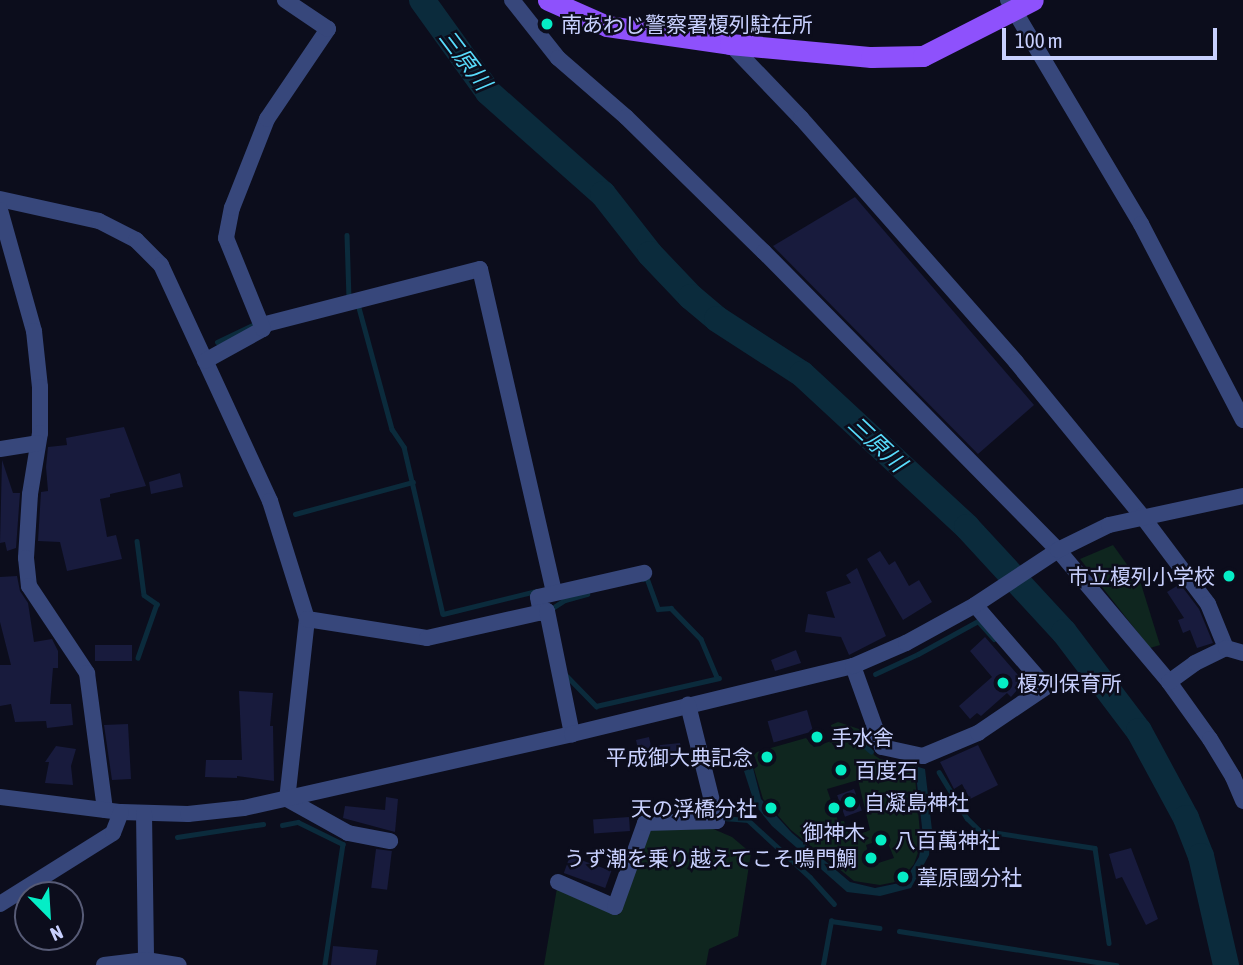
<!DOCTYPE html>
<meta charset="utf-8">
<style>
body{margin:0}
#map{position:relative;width:1243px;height:965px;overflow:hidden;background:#0c0d1c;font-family:"Asap Condensed","Noto Sans JP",sans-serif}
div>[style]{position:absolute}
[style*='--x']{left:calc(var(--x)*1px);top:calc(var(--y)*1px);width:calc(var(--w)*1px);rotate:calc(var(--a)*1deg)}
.green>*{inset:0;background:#0f261f}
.water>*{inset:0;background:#0b2b3c}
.stream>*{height:4.5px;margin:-2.25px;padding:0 2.25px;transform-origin:2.25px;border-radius:2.25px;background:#0b2b3c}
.river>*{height:26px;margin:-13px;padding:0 13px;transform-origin:13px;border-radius:13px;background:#0b2b3c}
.building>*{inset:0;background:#181b3d;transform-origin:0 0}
.minor>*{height:16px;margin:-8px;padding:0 8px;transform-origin:8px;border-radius:8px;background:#37477b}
.major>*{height:21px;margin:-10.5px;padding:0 10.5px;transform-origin:10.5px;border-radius:10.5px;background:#8e51fc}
.dots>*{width:19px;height:19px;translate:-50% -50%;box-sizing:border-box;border:4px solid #0c0d1c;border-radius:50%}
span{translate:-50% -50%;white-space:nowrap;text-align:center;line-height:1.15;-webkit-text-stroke:5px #0c0d1c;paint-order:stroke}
.poi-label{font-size:21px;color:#c8d0fe}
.left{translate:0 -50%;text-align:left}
.right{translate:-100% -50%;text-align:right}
.water-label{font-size:23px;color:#58dcfc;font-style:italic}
.north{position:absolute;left:14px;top:881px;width:70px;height:70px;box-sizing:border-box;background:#0c0d1c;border:2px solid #575b76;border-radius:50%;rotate:156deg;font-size:19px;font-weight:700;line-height:28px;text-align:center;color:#c8d0fe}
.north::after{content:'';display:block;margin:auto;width:24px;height:32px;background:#05edc6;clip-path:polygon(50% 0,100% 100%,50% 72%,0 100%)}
.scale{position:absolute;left:1002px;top:28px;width:215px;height:32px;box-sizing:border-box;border:4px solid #c8d0fe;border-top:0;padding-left:9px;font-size:21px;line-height:24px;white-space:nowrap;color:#c8d0fe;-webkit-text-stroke:5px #0c0d1c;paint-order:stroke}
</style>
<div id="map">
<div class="green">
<div style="clip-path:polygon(1113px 545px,1141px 584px,1160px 645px,1150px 648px,1080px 559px)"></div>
<div style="clip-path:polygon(evenodd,838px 722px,862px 730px,868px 737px,874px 755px,880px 759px,914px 766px,921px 844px,914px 864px,900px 881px,880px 885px,854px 881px,791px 830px,763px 799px,754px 769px,758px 766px,754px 755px,757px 752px,806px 738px,814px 747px,834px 740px,831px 725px,838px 722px,858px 780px,870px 830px,850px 838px,844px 821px,838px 821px,827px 789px,858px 780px,838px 722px,886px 838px,894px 858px,872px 865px,866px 845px,886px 838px)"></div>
<div style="clip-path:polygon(711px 828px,732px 837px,751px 853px,738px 936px,709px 949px,706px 965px,544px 965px,557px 888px,619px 915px,648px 830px)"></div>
</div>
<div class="water">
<div style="clip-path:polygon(915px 766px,925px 769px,932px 830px,929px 855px,911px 888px,880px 896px,847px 892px,772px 826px,755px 805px,744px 771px,753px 768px,761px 799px,792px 833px,850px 882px,875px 888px,904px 882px,919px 857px,923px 836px)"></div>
</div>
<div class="stream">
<div style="--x:347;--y:235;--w:63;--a:88.2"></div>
<div style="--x:358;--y:304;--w:130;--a:74.8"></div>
<div style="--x:392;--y:429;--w:22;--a:56"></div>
<div style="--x:404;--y:447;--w:171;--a:76.9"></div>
<div style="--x:443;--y:614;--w:96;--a:-13.9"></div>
<div style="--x:217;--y:342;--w:44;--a:-25.4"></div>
<div style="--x:295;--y:514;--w:122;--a:-15.2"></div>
<div style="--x:137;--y:541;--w:54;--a:82.6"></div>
<div style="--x:144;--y:595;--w:16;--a:35"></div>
<div style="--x:157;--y:604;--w:57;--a:109.4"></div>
<div style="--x:643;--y:579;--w:4;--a:-14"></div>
<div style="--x:647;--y:578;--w:33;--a:70"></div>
<div style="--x:658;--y:609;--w:13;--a:-4"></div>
<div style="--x:671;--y:608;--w:43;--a:45.9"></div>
<div style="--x:701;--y:639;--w:41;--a:67.2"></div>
<div style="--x:551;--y:609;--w:17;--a:-33"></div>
<div style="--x:565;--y:600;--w:23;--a:-15"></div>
<div style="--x:565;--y:674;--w:45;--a:45.9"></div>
<div style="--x:596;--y:706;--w:126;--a:-12.8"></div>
<div style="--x:875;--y:674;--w:47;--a:-24.9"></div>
<div style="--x:918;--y:654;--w:68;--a:-28.8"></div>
<div style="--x:978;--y:621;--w:24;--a:48"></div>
<div style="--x:834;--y:730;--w:16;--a:11"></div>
<div style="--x:850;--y:733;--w:28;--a:41"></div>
<div style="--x:939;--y:772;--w:54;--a:58.7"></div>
<div style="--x:967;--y:818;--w:17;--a:45"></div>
<div style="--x:979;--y:830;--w:117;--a:8.8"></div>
<div style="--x:1095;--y:848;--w:96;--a:81.6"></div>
<div style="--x:724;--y:818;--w:24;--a:5"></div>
<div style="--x:748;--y:820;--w:84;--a:42.6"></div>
<div style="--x:810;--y:877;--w:36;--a:48"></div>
<div style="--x:282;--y:825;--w:16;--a:-11"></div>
<div style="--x:298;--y:822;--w:50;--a:26.1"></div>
<div style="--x:343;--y:844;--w:122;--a:98.5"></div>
<div style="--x:177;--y:837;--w:87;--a:-8.6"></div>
<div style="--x:899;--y:931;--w:220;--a:8.9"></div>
<div style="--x:823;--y:965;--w:45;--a:-79.7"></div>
<div style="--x:831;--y:921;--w:49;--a:8.1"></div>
</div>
<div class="river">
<div style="--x:422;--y:0;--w:113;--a:54.3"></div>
<div style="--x:488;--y:92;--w:154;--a:41.6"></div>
<div style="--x:603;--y:194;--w:76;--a:51.9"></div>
<div style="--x:650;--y:254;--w:59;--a:46.4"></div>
<div style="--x:691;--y:297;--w:34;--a:40"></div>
<div style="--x:717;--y:319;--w:101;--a:32.9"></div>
<div style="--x:802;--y:374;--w:225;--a:42.8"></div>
<div style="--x:967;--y:527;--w:143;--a:47.3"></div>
<div style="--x:1064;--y:632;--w:124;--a:52.9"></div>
<div style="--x:1139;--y:731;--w:99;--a:61.6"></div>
<div style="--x:1186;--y:818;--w:41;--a:68.5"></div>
<div style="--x:1201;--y:856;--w:112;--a:77.1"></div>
</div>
<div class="building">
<div style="clip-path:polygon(855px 197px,1034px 405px,978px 454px,773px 246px)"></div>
<div style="clip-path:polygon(124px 427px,146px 486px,110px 494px,110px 497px,100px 499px,107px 537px,116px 535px,122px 559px,67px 571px,60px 542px,38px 541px,41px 492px,48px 491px,46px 467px,48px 447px,67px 445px,66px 438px)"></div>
<div style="clip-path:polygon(2px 460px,13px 493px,20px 493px,16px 548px,7px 551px,5px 542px,0 543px)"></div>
<div style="clip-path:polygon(180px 473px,183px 487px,151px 494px,149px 482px)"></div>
<div style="clip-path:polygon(880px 551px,889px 565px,895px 561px,909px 586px,919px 580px,932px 602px,903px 620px,867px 559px)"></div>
<div style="clip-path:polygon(857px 568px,886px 636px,849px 655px,841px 637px,805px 632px,808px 614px,835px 618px,826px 592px,851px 583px,846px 575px)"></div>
<div style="clip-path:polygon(17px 576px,20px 591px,28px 603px,34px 642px,52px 639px,58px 651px,58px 668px,53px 668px,50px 704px,71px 704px,73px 725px,47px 728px,46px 721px,15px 722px,11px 704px,0 706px,0 665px,11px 665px,0 622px,0 577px)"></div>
<div style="clip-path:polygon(1180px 584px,1199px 609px,1213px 643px,1197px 648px,1190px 630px,1183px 633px,1178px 620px,1184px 618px,1167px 592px)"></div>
<div style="clip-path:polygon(985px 637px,1024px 682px,1011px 697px,1007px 693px,981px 716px,977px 713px,970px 719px,959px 706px,992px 677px,970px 651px)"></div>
<div style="left:132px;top:645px;width:16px;height:37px;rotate:90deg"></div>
<div style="clip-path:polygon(796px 650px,801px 663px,775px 671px,771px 660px)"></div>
<div style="clip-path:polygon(239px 691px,273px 693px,270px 726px,273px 726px,274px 781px,237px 776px,237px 778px,205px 777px,206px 760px,242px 760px)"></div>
<div style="left:807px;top:710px;width:22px;height:41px;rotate:74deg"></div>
<div style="clip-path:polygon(128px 724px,131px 779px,112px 780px,104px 725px)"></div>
<div style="clip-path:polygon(649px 737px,651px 746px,680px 743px,683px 757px,642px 767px,636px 740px)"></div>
<div style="clip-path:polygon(978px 745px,998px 785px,970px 799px,962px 784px,954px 789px,940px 762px)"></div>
<div style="clip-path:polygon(56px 746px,76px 749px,71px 766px,73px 785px,45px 783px,49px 762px,45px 762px)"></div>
<div style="left:854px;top:789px;width:23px;height:18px;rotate:70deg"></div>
<div style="clip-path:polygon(386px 797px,398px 799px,395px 832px,343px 818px,345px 806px,385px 810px)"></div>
<div style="left:629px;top:817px;width:14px;height:36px;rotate:86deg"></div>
<div style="clip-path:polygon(1131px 848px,1158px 919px,1146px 925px,1122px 877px,1116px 879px,1109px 854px)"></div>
<div style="left:376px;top:849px;width:16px;height:39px;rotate:7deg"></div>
<div style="left:570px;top:856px;width:44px;height:18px;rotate:20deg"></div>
<div style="clip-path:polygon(333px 946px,378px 950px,376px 965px,331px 965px)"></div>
</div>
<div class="minor">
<div style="--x:512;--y:0;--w:74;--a:51.6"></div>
<div style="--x:558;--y:58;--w:90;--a:40.9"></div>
<div style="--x:626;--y:117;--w:193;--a:44.4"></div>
<div style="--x:764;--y:252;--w:419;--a:45.4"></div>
<div style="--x:1058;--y:550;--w:172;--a:49.9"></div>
<div style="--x:1169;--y:682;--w:70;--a:54.3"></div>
<div style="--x:1210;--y:739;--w:44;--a:58.8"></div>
<div style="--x:1233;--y:777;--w:26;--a:67"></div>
<div style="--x:1008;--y:0;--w:261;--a:59.3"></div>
<div style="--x:1141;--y:224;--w:221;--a:62.5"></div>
<div style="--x:730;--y:44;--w:103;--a:46.2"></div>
<div style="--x:801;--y:118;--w:325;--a:48.6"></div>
<div style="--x:1016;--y:362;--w:199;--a:50.7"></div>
<div style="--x:1142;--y:516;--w:110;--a:53.1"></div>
<div style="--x:1208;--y:604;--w:48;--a:67.8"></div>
<div style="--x:0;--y:199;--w:101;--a:12.5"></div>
<div style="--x:99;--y:221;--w:42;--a:27.2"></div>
<div style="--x:136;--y:240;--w:35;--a:45"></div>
<div style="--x:161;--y:265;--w:260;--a:65.2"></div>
<div style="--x:270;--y:501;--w:124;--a:72.6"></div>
<div style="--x:307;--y:619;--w:181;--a:96.3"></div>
<div style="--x:287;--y:799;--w:70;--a:29.1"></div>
<div style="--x:348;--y:833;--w:43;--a:10.8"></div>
<div style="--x:0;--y:210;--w:126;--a:74.3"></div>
<div style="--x:34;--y:331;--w:56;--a:83.9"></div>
<div style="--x:40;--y:387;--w:46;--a:90"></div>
<div style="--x:40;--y:433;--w:62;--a:99.3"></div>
<div style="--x:30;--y:494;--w:64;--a:93.6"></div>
<div style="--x:26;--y:558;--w:28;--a:84"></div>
<div style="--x:29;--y:586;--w:105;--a:56.3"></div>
<div style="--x:87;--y:673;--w:138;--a:82.5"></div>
<div style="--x:262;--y:325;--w:225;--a:-14.4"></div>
<div style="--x:480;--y:269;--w:332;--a:77.1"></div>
<div style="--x:205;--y:361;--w:66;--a:-28.9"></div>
<div style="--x:263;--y:329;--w:98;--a:-112.1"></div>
<div style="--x:226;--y:238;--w:31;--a:-79"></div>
<div style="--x:232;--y:208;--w:96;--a:-68.5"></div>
<div style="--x:267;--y:119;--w:109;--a:-55.9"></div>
<div style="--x:328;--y:29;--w:52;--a:-146"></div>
<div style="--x:0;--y:449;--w:38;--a:-9"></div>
<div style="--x:541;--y:613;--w:16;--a:-101"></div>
<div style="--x:538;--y:597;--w:109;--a:-12.8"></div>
<div style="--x:307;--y:619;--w:121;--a:9"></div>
<div style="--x:427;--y:638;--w:123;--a:-12.7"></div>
<div style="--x:547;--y:611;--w:126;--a:78.5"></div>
<div style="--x:853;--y:666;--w:86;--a:70.3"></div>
<div style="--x:882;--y:747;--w:42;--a:12.4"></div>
<div style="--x:923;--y:756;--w:60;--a:-22.7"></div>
<div style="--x:978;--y:733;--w:82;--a:-34.1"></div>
<div style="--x:1046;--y:687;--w:108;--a:-130.9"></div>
<div style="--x:1169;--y:682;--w:32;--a:-36"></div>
<div style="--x:1195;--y:663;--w:34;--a:-26"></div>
<div style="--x:1226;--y:648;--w:18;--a:16"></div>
<div style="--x:0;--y:797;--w:122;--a:7.1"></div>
<div style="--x:121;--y:812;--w:67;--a:1.7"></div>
<div style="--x:188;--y:814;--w:56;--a:-6.1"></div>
<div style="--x:244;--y:808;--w:336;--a:-12.7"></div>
<div style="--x:572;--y:734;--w:289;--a:-13.6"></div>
<div style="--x:853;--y:666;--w:58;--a:-23.5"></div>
<div style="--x:906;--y:643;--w:79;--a:-28.8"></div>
<div style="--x:975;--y:605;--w:100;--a:-33.5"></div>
<div style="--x:1058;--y:550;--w:57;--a:-26.1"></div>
<div style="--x:1109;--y:525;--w:137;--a:-12.2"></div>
<div style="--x:144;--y:813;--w:152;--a:89.2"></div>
<div style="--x:558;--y:882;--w:62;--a:23.7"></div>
<div style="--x:615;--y:907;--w:89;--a:-70.3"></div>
<div style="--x:645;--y:823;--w:72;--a:-1.6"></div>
<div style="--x:717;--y:821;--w:120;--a:-104"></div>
<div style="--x:0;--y:904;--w:133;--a:-32.1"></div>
<div style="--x:113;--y:833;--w:22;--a:-69"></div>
<div style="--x:104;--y:965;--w:42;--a:-6.8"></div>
<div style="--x:146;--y:960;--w:33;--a:9"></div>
</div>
<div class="major">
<div style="--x:548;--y:0;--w:64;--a:23.8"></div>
<div style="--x:607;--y:26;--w:124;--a:8.3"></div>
<div style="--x:730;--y:44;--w:142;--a:5.3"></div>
<div style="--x:871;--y:57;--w:52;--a:-1.1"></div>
<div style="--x:923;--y:56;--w:123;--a:-27"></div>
</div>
<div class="dots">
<div style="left:547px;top:24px;background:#05edc6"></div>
<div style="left:1229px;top:576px;background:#05edc6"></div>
<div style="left:1003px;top:683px;background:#05edc6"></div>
<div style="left:817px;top:737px;background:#05edc6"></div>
<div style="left:767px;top:757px;background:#05edc6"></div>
<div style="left:841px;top:770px;background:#05edc6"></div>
<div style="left:850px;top:802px;background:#05edc6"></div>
<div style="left:771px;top:808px;background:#05edc6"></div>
<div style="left:834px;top:808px;background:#05edc6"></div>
<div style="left:881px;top:840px;background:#05edc6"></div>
<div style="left:871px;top:858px;background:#05edc6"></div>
<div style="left:903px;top:877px;background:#05edc6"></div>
</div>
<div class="poi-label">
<span class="left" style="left:561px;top:24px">南あわじ警察署榎列駐在所</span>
<span class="right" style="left:1215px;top:576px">市立榎列小学校</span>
<span class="left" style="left:1017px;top:683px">榎列保育所</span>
<span class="left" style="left:831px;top:737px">手水舎</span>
<span class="right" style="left:753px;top:757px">平成御大典記念</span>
<span class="left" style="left:855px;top:770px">百度石</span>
<span class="left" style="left:864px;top:802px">自凝島神社</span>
<span class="right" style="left:757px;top:808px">天の浮橋分社</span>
<span style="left:834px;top:832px">御神木</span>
<span class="left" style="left:895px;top:840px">八百萬神社</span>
<span class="right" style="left:857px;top:858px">うず潮を乗り越えてこそ鳴門鯛</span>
<span class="left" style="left:917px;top:877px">葦原國分社</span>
</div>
<div class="water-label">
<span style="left:465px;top:60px;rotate:53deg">三原川</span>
<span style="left:877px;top:444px;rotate:43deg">三原川</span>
</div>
<div class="north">N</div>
<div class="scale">100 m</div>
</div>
